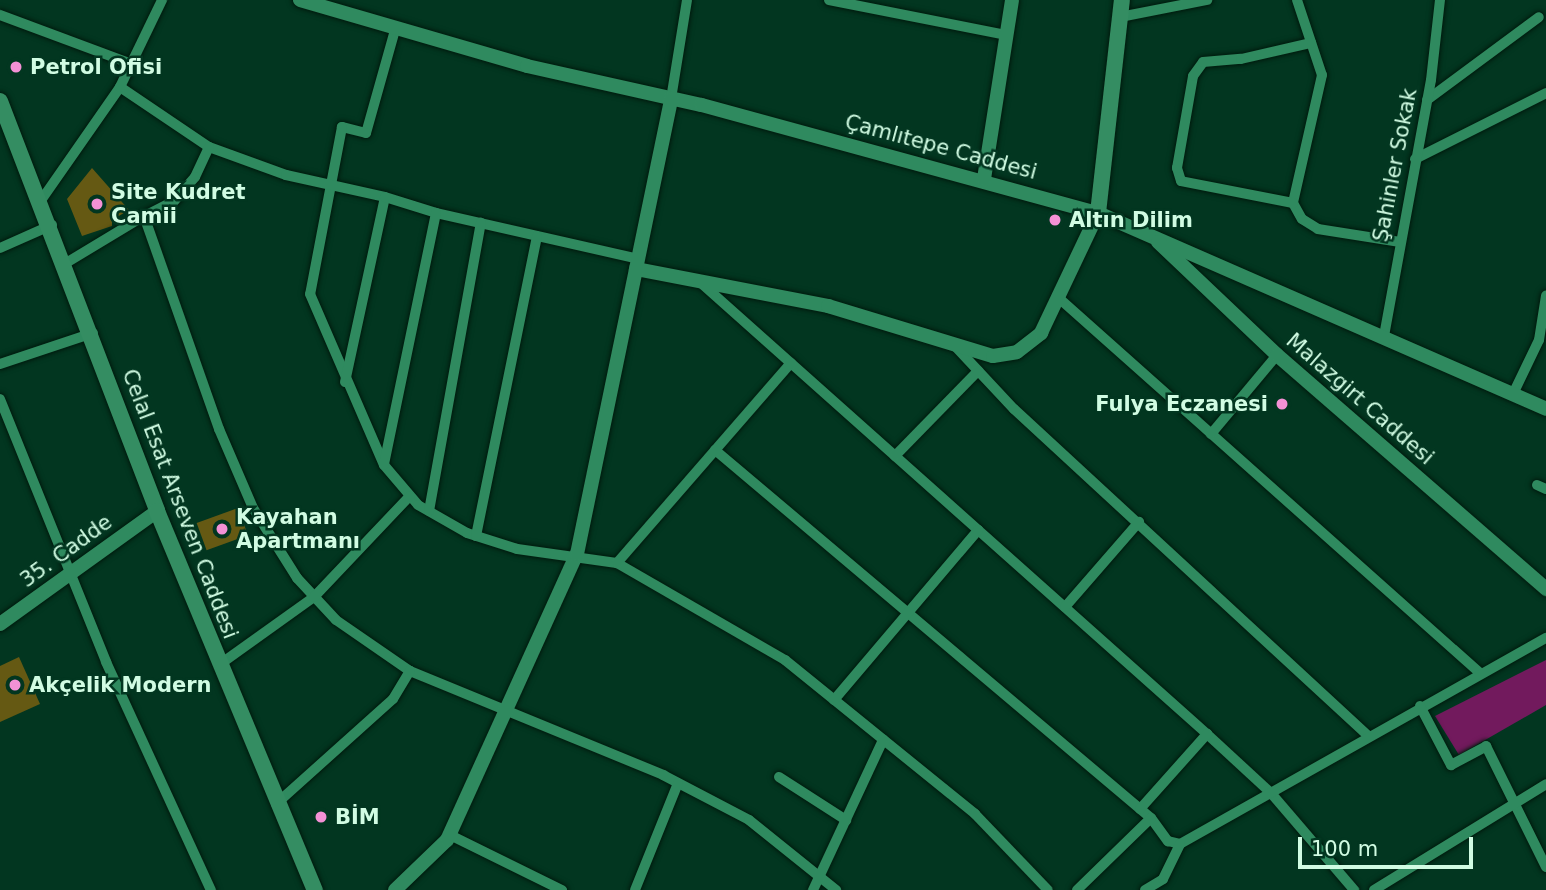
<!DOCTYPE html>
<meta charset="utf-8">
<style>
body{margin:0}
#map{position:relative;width:1546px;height:890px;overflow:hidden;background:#023620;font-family:"DejaVu Sans",sans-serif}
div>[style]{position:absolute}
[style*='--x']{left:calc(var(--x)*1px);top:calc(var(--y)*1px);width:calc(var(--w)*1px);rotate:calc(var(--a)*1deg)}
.green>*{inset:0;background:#721a5d}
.building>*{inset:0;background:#655913;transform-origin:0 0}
.roads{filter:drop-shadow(0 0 2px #001a0d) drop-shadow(0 0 2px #001a0d)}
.minor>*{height:10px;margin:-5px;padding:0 5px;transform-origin:5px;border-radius:5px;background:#2f8a5f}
.tertiary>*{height:14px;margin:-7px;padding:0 7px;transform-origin:7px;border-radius:7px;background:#2f8a5f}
.secondary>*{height:16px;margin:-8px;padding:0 8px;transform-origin:8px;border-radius:8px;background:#348d62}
.dots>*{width:19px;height:19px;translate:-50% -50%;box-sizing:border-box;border:4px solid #023620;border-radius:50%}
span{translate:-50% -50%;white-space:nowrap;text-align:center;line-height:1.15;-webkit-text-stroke:5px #023620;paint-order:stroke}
.poi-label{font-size:21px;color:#d1fce3;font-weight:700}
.left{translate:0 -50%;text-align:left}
.right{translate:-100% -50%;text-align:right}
.street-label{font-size:21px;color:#d1fce3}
.scale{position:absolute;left:1298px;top:837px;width:175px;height:32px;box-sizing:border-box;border:4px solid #d1fce3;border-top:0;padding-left:9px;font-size:21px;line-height:24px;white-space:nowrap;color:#d1fce3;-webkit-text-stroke:5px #023620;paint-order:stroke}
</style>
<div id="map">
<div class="green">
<div style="clip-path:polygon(1546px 660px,1546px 705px,1459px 755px,1435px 716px)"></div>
</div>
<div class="building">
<div style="clip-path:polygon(92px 168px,129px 210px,112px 220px,112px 226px,82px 236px,67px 199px)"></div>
<div style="left:238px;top:508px;width:29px;height:44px;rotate:70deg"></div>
<div style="clip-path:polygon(19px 657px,40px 704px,0 722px,0 666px)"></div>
</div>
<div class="roads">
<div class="minor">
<div style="--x:829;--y:0;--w:180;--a:11.2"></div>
<div style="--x:1297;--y:0;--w:79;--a:71.6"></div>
<div style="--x:1322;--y:75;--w:131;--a:102.8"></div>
<div style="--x:1293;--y:203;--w:18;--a:61"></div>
<div style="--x:1302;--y:219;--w:19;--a:32"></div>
<div style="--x:1318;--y:229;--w:83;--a:9"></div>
<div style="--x:0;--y:15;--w:141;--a:20.4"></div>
<div style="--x:1120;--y:17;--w:89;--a:-11.1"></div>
<div style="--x:395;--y:30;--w:107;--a:105.7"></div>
<div style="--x:366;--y:133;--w:25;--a:-166"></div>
<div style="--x:342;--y:127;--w:170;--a:100.8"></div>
<div style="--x:310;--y:294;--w:186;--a:66.6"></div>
<div style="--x:384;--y:465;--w:52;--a:49.6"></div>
<div style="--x:418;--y:505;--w:56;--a:29.7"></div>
<div style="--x:467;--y:533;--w:52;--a:17.7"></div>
<div style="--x:517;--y:549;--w:101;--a:8"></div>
<div style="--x:617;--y:563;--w:194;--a:30"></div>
<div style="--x:785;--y:660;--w:245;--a:39"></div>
<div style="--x:975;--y:814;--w:105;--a:46.2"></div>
<div style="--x:120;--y:87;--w:107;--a:34"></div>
<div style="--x:209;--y:147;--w:82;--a:20"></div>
<div style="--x:286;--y:175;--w:101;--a:12.5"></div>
<div style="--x:671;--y:99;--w:100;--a:-80.8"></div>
<div style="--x:1427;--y:100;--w:139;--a:-36.5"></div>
<div style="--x:209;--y:147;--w:33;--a:115"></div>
<div style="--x:195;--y:177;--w:32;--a:131"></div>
<div style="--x:174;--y:201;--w:34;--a:153"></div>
<div style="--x:144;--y:216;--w:226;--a:70.6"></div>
<div style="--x:219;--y:429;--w:86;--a:66.7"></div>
<div style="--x:253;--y:508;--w:83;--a:57.8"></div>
<div style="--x:297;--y:578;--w:57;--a:47.1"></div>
<div style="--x:336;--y:620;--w:90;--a:34.6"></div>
<div style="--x:410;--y:671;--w:274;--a:22.3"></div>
<div style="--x:663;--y:775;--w:97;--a:27.6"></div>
<div style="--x:749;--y:820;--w:112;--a:38.8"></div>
<div style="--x:1415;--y:159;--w:147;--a:-26.7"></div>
<div style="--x:42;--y:199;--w:136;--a:-55.1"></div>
<div style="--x:120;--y:87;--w:97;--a:-64.2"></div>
<div style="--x:1293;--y:203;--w:114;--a:-168.9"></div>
<div style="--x:1181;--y:181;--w:14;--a:-107"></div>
<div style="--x:1177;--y:168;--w:93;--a:-80.1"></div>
<div style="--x:1193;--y:76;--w:17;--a:-54"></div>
<div style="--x:1203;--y:62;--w:38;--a:-5"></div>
<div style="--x:1241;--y:59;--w:72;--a:-12.9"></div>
<div style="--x:436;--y:213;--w:207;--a:12.8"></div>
<div style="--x:0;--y:248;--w:57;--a:-23.9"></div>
<div style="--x:66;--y:263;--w:91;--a:-31.1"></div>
<div style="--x:701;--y:283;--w:678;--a:41.71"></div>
<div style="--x:1207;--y:734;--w:87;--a:42.7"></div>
<div style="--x:1271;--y:793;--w:128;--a:49.4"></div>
<div style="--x:1061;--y:300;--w:561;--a:41.68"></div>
<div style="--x:1384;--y:336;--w:260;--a:-79.6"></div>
<div style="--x:1431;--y:80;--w:81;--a:-83.6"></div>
<div style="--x:955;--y:346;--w:86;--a:46.9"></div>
<div style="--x:1014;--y:409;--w:482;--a:42.7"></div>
<div style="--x:0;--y:364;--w:98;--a:-18.4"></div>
<div style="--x:345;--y:382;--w:189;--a:-77.8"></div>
<div style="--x:385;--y:197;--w:53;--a:17.4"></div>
<div style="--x:436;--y:213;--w:257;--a:101.7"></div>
<div style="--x:1513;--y:394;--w:60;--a:-64.3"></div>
<div style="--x:1539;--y:340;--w:45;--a:-81"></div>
<div style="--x:0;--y:399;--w:284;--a:68"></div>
<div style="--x:106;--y:662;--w:251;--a:65.3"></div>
<div style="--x:1211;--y:434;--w:103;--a:-50.1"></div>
<div style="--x:715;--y:450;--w:571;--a:40.17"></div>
<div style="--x:1151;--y:818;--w:29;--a:54"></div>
<div style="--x:1168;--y:841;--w:12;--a:14"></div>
<div style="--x:1180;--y:844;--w:420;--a:-29.4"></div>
<div style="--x:895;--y:456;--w:119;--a:-45.7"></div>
<div style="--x:1537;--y:485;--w:10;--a:24"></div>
<div style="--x:429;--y:511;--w:293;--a:-79.8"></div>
<div style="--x:476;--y:536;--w:306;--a:-78.5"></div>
<div style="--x:617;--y:563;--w:265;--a:-49"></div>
<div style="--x:1065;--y:607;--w:113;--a:-49"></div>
<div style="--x:219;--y:665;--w:117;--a:-35.6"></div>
<div style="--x:314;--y:597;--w:139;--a:-46.5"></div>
<div style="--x:834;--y:700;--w:223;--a:-49.7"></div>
<div style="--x:1420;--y:706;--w:67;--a:62.3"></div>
<div style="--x:1451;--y:765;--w:40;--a:-28"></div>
<div style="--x:1486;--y:746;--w:135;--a:63.6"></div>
<div style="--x:779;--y:777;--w:80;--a:32.7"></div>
<div style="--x:276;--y:804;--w:157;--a:-41.9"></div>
<div style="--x:393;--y:699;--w:33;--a:-59"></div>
<div style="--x:1140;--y:809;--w:101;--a:-48.2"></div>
<div style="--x:450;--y:835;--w:125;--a:26.2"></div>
<div style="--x:635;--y:890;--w:115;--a:-68.1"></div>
<div style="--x:813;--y:890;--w:166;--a:-65"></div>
<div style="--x:1077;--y:890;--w:103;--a:-44.2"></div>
<div style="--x:1145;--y:890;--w:21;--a:-31"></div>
<div style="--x:1163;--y:879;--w:39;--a:-64"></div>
<div style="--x:1374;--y:890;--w:202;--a:-31.6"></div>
</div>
<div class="tertiary">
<div style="--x:300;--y:0;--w:236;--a:16.2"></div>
<div style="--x:527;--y:66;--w:179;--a:12.6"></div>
<div style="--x:702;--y:105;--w:410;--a:15.3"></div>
<div style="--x:1098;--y:213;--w:489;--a:23.6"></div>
<div style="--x:984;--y:179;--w:181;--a:-81.1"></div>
<div style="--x:1158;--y:242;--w:164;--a:43.5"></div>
<div style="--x:1277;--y:355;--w:357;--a:41"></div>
<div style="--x:636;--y:269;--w:196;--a:10.9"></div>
<div style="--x:828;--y:306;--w:172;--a:16.9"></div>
<div style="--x:993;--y:356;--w:24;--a:-9"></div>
<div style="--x:1017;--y:352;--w:31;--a:-38"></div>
<div style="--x:1041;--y:333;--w:133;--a:-64.6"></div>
<div style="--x:0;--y:624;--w:193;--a:-35.7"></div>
<div style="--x:395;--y:890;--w:72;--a:-43.9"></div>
<div style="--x:447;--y:840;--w:314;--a:-65.6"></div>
<div style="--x:577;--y:554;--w:465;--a:-78.3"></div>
</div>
<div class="secondary">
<div style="--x:0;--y:101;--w:439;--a:69"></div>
<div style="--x:157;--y:511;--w:411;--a:67.4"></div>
<div style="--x:1098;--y:213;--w:214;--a:-83.6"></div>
</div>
</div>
<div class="dots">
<div style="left:16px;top:67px;background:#f391d5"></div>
<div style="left:97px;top:204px;background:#f391d5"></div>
<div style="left:1055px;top:220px;background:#f391d5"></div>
<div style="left:1282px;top:404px;background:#f391d5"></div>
<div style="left:222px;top:529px;background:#f391d5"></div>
<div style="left:15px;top:685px;background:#f391d5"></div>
<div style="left:321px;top:817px;background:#f391d5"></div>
</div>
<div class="poi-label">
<span class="left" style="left:30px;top:67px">Petrol Ofisi</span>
<span class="left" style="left:111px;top:204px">Site Kudret<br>Camii</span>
<span class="left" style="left:1069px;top:220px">Altın Dilim</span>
<span class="right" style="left:1268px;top:404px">Fulya Eczanesi</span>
<span class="left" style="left:236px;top:529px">Kayahan<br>Apartmanı</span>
<span class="left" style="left:29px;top:685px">Akçelik Modern</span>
<span class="left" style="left:335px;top:817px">BİM</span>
</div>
<div class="street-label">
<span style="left:941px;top:147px;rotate:15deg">Çamlıtepe Caddesi</span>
<span style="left:1395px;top:165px;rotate:-79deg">Şahinler Sokak</span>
<span style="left:1360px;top:399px;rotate:41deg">Malazgirt Caddesi</span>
<span style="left:180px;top:504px;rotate:69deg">Celal Esat Arseven Caddesi</span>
<span style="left:66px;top:551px;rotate:-36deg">35. Cadde</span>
</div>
<div class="scale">100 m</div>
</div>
